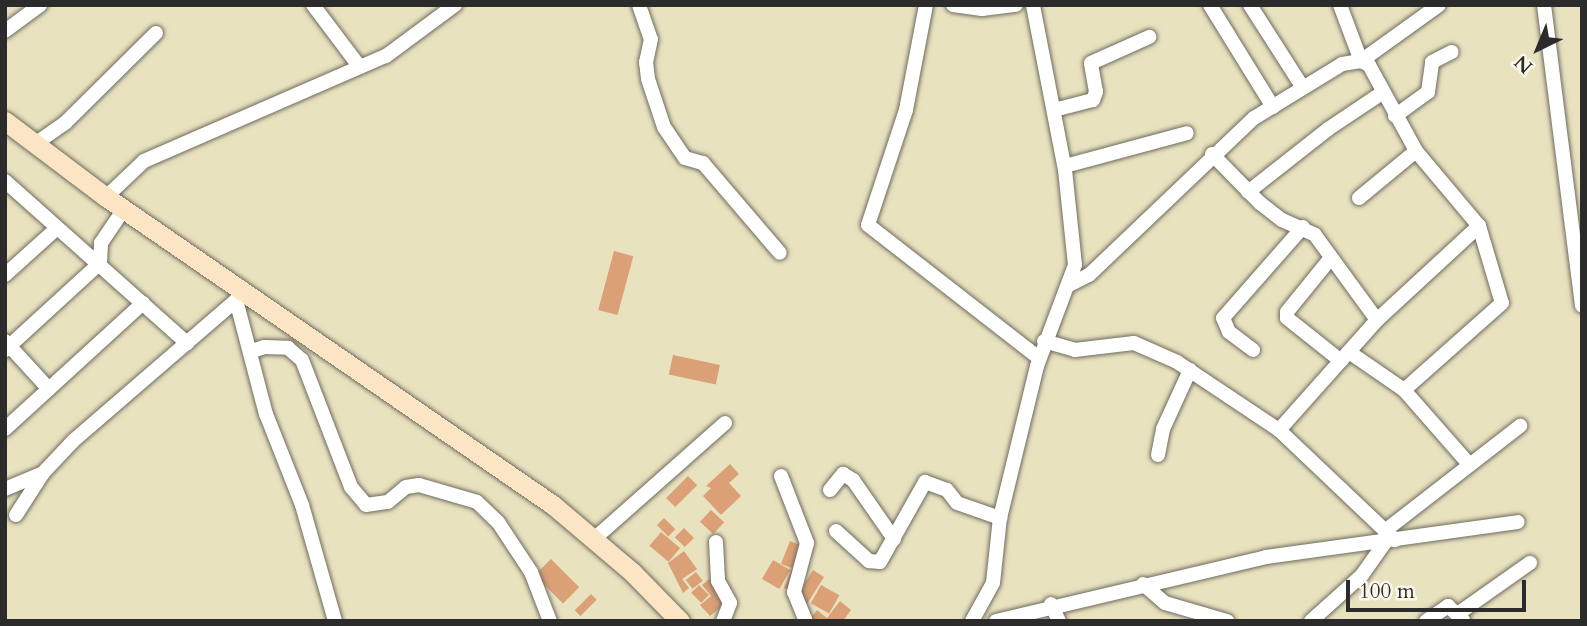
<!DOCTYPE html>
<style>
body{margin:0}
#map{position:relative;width:1587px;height:626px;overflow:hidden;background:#e9e2bf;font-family:Cardo,serif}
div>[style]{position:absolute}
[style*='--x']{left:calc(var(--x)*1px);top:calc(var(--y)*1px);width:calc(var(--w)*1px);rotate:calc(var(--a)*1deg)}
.building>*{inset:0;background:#dba075;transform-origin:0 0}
.roads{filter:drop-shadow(0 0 2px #6e6b5f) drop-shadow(0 0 2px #6e6b5f)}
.minor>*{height:14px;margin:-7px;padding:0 7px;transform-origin:7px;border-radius:7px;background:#fff}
.secondary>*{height:19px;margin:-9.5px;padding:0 9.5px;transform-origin:9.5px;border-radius:9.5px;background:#fce5c4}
span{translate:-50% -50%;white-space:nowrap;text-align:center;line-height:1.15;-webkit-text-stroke:7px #fbf7ec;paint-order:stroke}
.frame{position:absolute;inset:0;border:7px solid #2b2b2b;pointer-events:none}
.north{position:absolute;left:1503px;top:14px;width:70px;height:70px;-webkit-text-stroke:5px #fbf7ec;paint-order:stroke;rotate:223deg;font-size:19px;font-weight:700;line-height:28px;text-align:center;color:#2b2b2b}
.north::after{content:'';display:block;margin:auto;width:24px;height:32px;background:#2b2b2b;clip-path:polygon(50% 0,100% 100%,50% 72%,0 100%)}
.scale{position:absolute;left:1346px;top:580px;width:180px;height:32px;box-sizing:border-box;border:4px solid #2b2b2b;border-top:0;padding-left:9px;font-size:21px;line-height:24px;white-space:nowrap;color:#2b2b2b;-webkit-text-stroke:5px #fbf7ec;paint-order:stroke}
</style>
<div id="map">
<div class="building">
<div style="left:614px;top:251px;width:20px;height:61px;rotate:15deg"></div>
<div style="left:673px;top:355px;width:48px;height:20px;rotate:12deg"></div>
<div style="clip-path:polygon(730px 464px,739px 474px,729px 483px,741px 496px,721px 515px,703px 496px,711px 488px,706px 486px)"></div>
<div style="left:688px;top:476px;width:13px;height:31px;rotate:45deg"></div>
<div style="left:711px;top:510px;width:18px;height:16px;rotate:43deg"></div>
<div style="left:664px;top:518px;width:16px;height:10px;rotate:45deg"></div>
<div style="left:684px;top:528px;width:14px;height:13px;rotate:45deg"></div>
<div style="left:661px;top:532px;width:25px;height:18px;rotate:40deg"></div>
<div style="clip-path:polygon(790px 541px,807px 548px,791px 591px,784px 588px,792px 568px,781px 564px)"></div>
<div style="clip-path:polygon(684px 551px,697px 569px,682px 579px,689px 588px,683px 593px,668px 563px)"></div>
<div style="left:551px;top:559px;width:40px;height:23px;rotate:45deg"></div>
<div style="left:773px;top:560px;width:20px;height:22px;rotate:30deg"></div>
<div style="left:813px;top:570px;width:13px;height:33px;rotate:32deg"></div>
<div style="left:696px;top:572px;width:11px;height:13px;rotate:52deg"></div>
<div style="clip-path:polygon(709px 579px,727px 602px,710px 616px,700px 605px,711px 596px,702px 585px)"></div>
<div style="left:699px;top:585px;width:14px;height:11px;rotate:45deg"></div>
<div style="left:821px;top:585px;width:21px;height:21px;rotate:29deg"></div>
<div style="left:591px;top:594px;width:8px;height:23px;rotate:45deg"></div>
<div style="clip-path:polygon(840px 601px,851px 610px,843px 621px,809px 621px,817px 610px,827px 618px)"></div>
</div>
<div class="roads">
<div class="minor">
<div style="--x:313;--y:5;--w:76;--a:53"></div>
<div style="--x:639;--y:5;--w:36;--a:71"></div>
<div style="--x:651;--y:39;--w:24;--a:102"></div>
<div style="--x:646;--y:62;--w:17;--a:83"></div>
<div style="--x:648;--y:79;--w:51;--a:71.6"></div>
<div style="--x:664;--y:127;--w:37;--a:56"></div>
<div style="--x:685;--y:158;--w:19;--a:16"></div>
<div style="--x:703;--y:163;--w:118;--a:49.5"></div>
<div style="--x:926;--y:5;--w:107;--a:100.8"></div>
<div style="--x:906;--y:110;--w:121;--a:108.3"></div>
<div style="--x:868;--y:225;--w:217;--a:37.9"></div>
<div style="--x:953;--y:5;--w:29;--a:8"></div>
<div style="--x:982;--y:9;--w:34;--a:-7"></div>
<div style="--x:1210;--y:5;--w:120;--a:58.3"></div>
<div style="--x:1250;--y:5;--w:98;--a:57.4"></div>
<div style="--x:1340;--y:5;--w:60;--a:69.4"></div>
<div style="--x:1361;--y:61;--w:96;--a:-35.7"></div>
<div style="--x:1544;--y:5;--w:303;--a:82.8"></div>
<div style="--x:5;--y:31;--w:44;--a:-36.6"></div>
<div style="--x:1054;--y:110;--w:40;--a:-14.4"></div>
<div style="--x:1093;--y:100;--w:9;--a:-69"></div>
<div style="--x:1096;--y:92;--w:29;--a:-100"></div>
<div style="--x:1091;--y:63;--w:64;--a:-24.1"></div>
<div style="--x:1395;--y:116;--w:41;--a:-36"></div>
<div style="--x:1428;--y:92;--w:30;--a:-82"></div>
<div style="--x:1432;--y:62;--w:22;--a:-27"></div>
<div style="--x:35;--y:144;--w:37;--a:-35"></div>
<div style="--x:65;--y:123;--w:128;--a:-44.7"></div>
<div style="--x:1212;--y:154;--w:69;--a:45.6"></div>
<div style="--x:1260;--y:203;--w:28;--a:38"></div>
<div style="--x:1282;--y:220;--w:36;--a:24"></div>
<div style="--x:1315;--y:235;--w:105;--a:53.9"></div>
<div style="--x:1065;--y:166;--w:126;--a:-15.1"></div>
<div style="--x:5;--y:181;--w:244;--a:41.7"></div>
<div style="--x:1248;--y:192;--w:102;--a:-38.2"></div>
<div style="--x:1328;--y:129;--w:65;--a:-33.7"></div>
<div style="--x:106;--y:197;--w:52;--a:-43.5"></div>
<div style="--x:144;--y:161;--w:264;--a:-23.5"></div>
<div style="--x:386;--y:56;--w:86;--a:-36.5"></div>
<div style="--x:1359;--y:198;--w:74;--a:-39.5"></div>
<div style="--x:1330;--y:259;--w:68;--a:129.1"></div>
<div style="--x:1287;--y:312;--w:6;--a:90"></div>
<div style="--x:1287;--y:318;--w:69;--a:38.5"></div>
<div style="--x:5;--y:275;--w:70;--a:-42.1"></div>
<div style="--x:1069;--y:285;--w:22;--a:-27"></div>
<div style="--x:1089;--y:275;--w:228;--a:-43.6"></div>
<div style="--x:1254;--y:118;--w:103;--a:-31.5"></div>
<div style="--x:1342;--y:64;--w:19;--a:-9"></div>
<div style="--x:1361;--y:61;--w:9;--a:27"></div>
<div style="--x:1369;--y:65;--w:98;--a:61.3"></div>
<div style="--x:1416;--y:151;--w:98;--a:50"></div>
<div style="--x:1479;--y:226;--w:80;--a:73.4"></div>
<div style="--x:1502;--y:303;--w:131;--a:138.4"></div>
<div style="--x:236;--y:300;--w:118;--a:75.3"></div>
<div style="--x:266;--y:414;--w:98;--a:68.4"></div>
<div style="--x:302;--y:505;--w:121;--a:74.1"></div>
<div style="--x:5;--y:341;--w:65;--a:47.5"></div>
<div style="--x:1044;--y:341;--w:32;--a:16"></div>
<div style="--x:1075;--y:350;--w:59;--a:-6.8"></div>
<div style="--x:1134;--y:343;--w:47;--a:23.8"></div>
<div style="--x:1177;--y:362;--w:123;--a:33.7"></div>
<div style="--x:1279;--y:430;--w:160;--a:43.5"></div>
<div style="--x:5;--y:350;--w:129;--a:-42.5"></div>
<div style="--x:100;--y:263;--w:20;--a:-87"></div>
<div style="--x:101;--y:243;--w:41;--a:-55.9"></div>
<div style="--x:1253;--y:350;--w:30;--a:-143"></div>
<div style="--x:1229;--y:332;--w:15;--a:-113"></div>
<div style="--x:1223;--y:318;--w:121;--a:-48.7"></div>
<div style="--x:252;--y:351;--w:13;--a:-18"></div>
<div style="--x:264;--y:347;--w:24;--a:2"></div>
<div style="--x:288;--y:348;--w:18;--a:41"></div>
<div style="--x:302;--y:360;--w:136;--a:68.9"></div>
<div style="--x:351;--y:487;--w:23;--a:50"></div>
<div style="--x:366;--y:505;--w:22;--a:-8"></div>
<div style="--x:388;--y:502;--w:23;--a:-40"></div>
<div style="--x:406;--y:487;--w:13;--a:-9"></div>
<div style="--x:419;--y:485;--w:60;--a:16.3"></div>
<div style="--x:477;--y:502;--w:29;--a:44"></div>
<div style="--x:498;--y:522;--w:60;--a:56.6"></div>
<div style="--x:531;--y:572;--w:53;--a:68.8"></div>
<div style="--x:1349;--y:352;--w:67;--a:34.6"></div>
<div style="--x:1404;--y:390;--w:97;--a:48.8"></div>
<div style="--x:5;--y:429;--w:187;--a:-42.4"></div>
<div style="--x:1279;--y:430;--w:147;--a:-48.3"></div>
<div style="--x:1377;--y:320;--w:139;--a:-42.7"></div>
<div style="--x:1158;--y:455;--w:26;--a:-79"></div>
<div style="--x:1163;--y:429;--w:65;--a:-65.4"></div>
<div style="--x:43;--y:473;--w:44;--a:-46.8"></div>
<div style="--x:73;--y:441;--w:221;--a:-40.8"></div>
<div style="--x:781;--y:476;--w:72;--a:68.8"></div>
<div style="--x:807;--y:543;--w:51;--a:104.9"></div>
<div style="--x:794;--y:592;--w:31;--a:68"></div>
<div style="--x:5;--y:489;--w:41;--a:-22.8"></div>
<div style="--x:43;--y:473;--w:50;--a:122.7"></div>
<div style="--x:830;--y:490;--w:21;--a:-51"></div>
<div style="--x:843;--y:474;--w:12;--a:31"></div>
<div style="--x:853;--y:480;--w:72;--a:55.2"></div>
<div style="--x:1386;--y:530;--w:170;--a:-37.8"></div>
<div style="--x:836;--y:531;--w:45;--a:42.3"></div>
<div style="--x:869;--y:561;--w:11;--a:5"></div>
<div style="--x:880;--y:562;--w:92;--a:-60.6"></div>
<div style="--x:925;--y:482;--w:23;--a:20"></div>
<div style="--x:947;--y:490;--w:16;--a:52"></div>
<div style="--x:957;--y:503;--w:46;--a:19.2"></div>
<div style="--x:594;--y:539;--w:175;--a:-41.5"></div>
<div style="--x:716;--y:542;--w:39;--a:87"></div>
<div style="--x:718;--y:581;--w:25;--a:61"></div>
<div style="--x:730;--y:603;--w:19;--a:111"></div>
<div style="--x:1143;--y:584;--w:29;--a:41"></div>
<div style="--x:1165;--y:603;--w:65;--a:16.2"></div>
<div style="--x:1051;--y:604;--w:19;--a:65"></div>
<div style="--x:1459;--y:613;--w:87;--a:-35.2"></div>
<div style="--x:972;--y:621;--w:43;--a:-61.1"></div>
<div style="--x:993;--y:583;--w:65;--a:-83.9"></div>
<div style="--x:1000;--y:518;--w:156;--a:-76.3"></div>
<div style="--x:1037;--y:366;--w:108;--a:-69.4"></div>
<div style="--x:1075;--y:265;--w:96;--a:-96"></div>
<div style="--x:1065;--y:170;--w:168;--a:-101"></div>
<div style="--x:996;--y:621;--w:277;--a:-13.3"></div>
<div style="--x:1266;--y:557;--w:254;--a:-7.9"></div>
<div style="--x:1311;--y:621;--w:69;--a:-42"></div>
<div style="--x:1362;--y:575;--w:42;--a:-54.8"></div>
<div style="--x:1426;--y:621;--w:27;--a:-34"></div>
<div style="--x:1448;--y:606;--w:21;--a:43"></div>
</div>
<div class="secondary">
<div style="--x:5;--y:121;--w:126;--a:37"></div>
<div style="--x:106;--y:197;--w:543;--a:34.57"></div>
<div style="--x:553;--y:505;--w:104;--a:40.3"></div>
<div style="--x:632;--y:572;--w:69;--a:45.6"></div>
</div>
</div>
<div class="frame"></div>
<div class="north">N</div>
<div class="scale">100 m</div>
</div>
